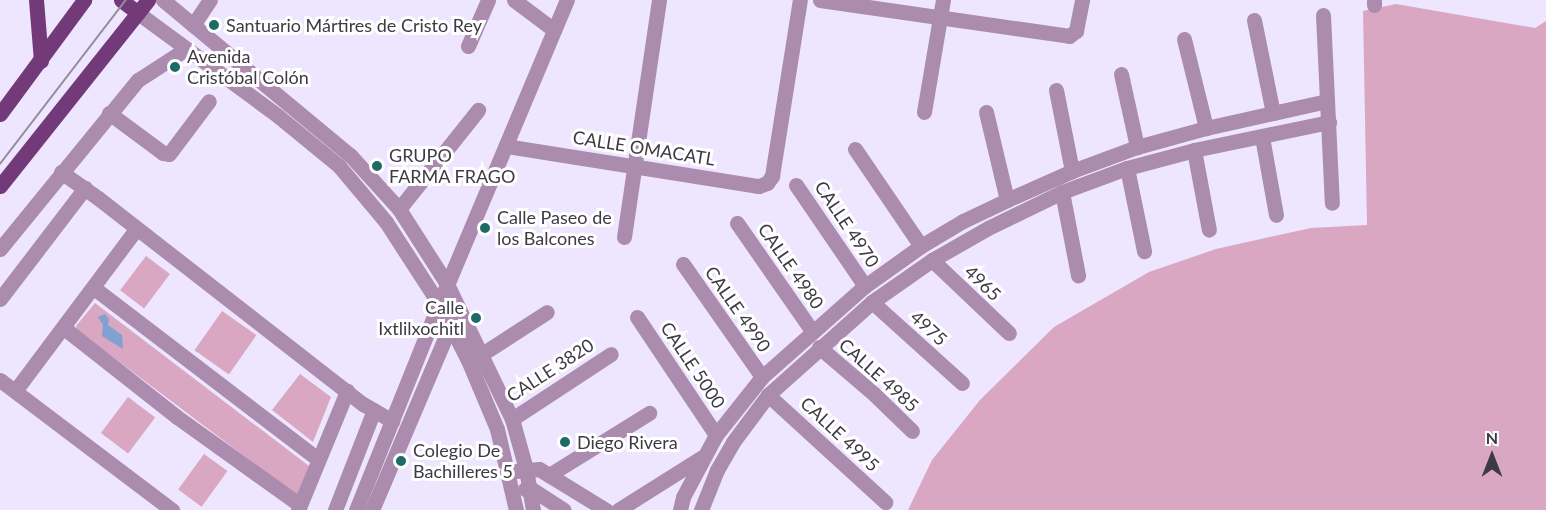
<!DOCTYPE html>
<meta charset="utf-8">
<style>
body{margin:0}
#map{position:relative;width:1546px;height:510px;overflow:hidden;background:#eee6fe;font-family:Lato,sans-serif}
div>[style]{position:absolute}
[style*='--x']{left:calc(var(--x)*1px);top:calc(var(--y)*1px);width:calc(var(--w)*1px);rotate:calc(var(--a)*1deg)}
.green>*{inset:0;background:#d9a7c2;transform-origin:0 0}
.water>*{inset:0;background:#80a1d1}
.minor>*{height:15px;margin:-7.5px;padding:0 7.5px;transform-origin:7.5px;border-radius:7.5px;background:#ab8bae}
.major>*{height:15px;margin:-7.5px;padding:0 7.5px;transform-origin:7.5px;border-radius:7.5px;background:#733a79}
.tram>*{height:1.5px;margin:-0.75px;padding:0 0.75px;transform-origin:0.75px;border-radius:0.75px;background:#938d9d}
.dots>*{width:16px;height:16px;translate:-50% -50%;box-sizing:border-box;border:3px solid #fff;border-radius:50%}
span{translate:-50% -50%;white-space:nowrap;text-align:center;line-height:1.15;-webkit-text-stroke:6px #fff;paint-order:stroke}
.poi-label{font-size:18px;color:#3d3a43}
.left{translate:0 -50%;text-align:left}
.right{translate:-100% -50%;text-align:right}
.street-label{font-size:18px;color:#3d3a43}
.north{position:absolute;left:1462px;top:426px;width:60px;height:60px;-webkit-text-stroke:4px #fff;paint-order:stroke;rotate:0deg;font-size:16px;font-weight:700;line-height:24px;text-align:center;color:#3d3a43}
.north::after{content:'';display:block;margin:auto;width:21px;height:27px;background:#3d3a43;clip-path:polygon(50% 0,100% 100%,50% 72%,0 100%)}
</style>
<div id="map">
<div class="green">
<div style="clip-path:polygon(1396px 4px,1535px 28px,1546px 21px,1546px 510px,908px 510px,932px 460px,980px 400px,1054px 327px,1149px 272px,1216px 249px,1311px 228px,1367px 225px,1363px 11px)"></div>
<div style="left:146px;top:256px;width:30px;height:43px;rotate:37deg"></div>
<div style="clip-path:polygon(95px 303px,309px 466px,297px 496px,77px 330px,76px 326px)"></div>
<div style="left:222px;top:311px;width:42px;height:48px;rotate:35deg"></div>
<div style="clip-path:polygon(300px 374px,331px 397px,313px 442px,272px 410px)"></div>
<div style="left:128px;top:397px;width:34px;height:45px;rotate:37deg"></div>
<div style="left:204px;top:454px;width:29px;height:44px;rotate:36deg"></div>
</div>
<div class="water">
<div style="clip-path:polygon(105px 314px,109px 319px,108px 325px,122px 335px,123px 349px,102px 336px,103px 325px,98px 317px)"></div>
</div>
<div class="minor">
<div style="--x:163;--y:0;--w:243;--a:39.7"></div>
<div style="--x:350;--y:155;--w:73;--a:47.8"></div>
<div style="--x:399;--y:209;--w:89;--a:57.4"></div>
<div style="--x:447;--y:284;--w:150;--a:64.3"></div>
<div style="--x:512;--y:419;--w:52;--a:74.4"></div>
<div style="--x:526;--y:469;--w:42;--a:80.3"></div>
<div style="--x:514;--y:0;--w:50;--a:36.9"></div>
<div style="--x:820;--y:0;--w:252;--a:8.2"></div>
<div style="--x:1069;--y:36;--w:9;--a:-36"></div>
<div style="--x:1076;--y:31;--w:32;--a:-79"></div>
<div style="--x:1374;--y:5;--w:5;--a:-90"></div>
<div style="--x:138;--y:13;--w:174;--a:36.3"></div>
<div style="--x:278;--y:116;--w:79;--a:39.3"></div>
<div style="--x:339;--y:166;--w:73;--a:50"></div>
<div style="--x:386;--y:222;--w:98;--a:57.1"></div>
<div style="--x:439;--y:304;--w:63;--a:62.6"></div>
<div style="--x:468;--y:360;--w:75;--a:67.2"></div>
<div style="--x:497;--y:429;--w:83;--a:76.8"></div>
<div style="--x:1323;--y:15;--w:188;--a:87.3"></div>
<div style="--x:1254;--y:20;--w:95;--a:78.5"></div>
<div style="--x:193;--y:25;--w:30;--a:-56"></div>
<div style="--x:1184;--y:39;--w:92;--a:76.1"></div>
<div style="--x:468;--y:46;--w:50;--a:-66.5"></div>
<div style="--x:1121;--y:74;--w:75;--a:77.6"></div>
<div style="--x:1056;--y:90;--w:83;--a:78.8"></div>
<div style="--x:924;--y:112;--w:114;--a:-80.4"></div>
<div style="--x:986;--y:112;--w:90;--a:76.6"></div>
<div style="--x:109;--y:113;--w:67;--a:36.5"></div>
<div style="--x:163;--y:153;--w:6;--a:9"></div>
<div style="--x:169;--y:154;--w:66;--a:-53"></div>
<div style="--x:1262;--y:137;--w:79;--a:79.8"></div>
<div style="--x:506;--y:146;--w:256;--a:9"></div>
<div style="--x:759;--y:186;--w:9;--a:-21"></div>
<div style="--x:767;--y:183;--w:9;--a:-54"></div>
<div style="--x:772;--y:176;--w:178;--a:-81"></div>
<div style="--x:855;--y:149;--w:117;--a:55.8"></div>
<div style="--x:1194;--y:150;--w:81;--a:79.4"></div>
<div style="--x:1127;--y:168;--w:85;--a:78.4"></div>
<div style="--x:61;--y:172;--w:45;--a:35.1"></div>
<div style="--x:98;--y:198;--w:336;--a:37.9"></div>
<div style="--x:363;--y:404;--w:34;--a:30"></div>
<div style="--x:796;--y:185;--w:122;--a:55.7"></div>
<div style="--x:1062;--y:192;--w:85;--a:79.1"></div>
<div style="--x:399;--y:209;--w:127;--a:-51.4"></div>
<div style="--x:737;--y:223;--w:131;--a:55.2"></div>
<div style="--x:624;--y:237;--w:240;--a:-81.6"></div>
<div style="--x:0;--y:249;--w:218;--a:-50.8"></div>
<div style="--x:138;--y:80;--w:57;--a:-32.9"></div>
<div style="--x:932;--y:260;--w:106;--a:43.5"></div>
<div style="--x:683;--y:264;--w:138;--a:55"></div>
<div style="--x:94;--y:288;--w:282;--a:37.4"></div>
<div style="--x:0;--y:299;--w:140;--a:-52.6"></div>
<div style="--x:872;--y:302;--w:121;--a:42"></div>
<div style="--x:637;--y:317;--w:142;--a:56.2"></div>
<div style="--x:64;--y:328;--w:144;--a:38.2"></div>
<div style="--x:177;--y:417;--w:151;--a:35.6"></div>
<div style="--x:819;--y:347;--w:72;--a:40.5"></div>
<div style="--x:874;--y:394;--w:53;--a:44.2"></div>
<div style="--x:482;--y:354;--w:77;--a:-32.9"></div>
<div style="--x:0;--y:380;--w:216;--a:37.1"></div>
<div style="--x:15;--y:391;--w:202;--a:-53.2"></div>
<div style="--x:768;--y:395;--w:159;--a:42.4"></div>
<div style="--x:512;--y:419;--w:118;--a:-33.3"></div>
<div style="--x:516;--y:471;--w:23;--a:-5"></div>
<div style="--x:539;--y:469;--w:79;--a:31.5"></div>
<div style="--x:549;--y:475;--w:118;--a:-31.8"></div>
<div style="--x:525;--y:489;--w:5;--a:-11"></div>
<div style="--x:530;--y:488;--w:40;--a:32.9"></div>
<div style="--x:298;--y:510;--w:129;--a:-67.6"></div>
<div style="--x:335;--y:510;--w:107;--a:-68.7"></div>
<div style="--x:356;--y:510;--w:222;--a:-68.1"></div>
<div style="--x:439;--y:304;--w:330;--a:-67.2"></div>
<div style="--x:372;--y:510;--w:207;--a:-67"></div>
<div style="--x:618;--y:510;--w:99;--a:-32.2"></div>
<div style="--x:680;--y:510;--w:13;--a:-77"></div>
<div style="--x:683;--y:497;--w:70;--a:-62"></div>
<div style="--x:716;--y:435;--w:74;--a:-51.6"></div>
<div style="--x:762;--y:377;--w:137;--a:-41.5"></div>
<div style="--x:865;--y:286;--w:69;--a:-35.5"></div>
<div style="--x:921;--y:246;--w:49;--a:-30.8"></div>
<div style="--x:963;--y:221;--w:49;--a:-25.5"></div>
<div style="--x:1007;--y:200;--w:71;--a:-24"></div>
<div style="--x:1072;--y:171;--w:69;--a:-20.3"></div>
<div style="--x:1137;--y:147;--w:72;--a:-15.4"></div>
<div style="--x:1206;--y:128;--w:124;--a:-12.6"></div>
<div style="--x:701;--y:510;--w:43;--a:-68.2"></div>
<div style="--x:717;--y:470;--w:32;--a:-60"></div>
<div style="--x:733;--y:442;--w:59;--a:-53.3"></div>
<div style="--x:768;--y:395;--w:140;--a:-41.8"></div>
<div style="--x:872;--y:302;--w:73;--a:-35"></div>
<div style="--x:932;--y:260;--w:64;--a:-29.7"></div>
<div style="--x:988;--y:228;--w:82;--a:-25.9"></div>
<div style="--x:1062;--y:192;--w:69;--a:-20.3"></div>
<div style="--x:1127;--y:168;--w:69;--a:-15"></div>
<div style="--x:1194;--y:150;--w:138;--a:-11.7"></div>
</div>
<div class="major">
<div style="--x:36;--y:0;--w:61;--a:85.3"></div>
<div style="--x:121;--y:0;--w:21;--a:37"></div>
<div style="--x:0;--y:114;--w:142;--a:-53.6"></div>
<div style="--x:0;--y:186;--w:238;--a:-51.5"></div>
</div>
<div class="tram">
<div style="--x:0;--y:164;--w:207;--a:-52.5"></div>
</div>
<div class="dots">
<div style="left:214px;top:25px;background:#1e6a68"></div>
<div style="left:175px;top:67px;background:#1e6a68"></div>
<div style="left:377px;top:166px;background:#1e6a68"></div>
<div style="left:485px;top:228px;background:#1e6a68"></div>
<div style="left:476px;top:318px;background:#1e6a68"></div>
<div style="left:565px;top:442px;background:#1e6a68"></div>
<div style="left:401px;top:461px;background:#1e6a68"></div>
</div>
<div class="poi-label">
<span class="left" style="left:226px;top:25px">Santuario Mártires de Cristo Rey</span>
<span class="left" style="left:187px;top:67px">Avenida<br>Cristóbal Colón</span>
<span class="left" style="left:389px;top:166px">GRUPO<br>FARMA FRAGO</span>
<span class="left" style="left:497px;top:228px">Calle Paseo de<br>los Balcones</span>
<span class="right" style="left:464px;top:318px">Calle<br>Ixtlilxochitl</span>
<span class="left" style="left:577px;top:442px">Diego Rivera</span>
<span class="left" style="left:413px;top:461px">Colegio De<br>Bachilleres 5</span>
</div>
<div class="street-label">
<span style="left:644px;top:148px;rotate:9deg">CALLE OMACATL</span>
<span style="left:847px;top:224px;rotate:56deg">CALLE 4970</span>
<span style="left:791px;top:266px;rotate:55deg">CALLE 4980</span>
<span style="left:983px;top:283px;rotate:44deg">4965</span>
<span style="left:738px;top:309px;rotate:55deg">CALLE 4990</span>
<span style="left:929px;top:328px;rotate:42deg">4975</span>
<span style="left:693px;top:365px;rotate:56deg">CALLE 5000</span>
<span style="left:550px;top:370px;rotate:-33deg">CALLE 3820</span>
<span style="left:879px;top:375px;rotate:42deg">CALLE 4985</span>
<span style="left:840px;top:434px;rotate:43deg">CALLE 4995</span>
</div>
<div class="north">N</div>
</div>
